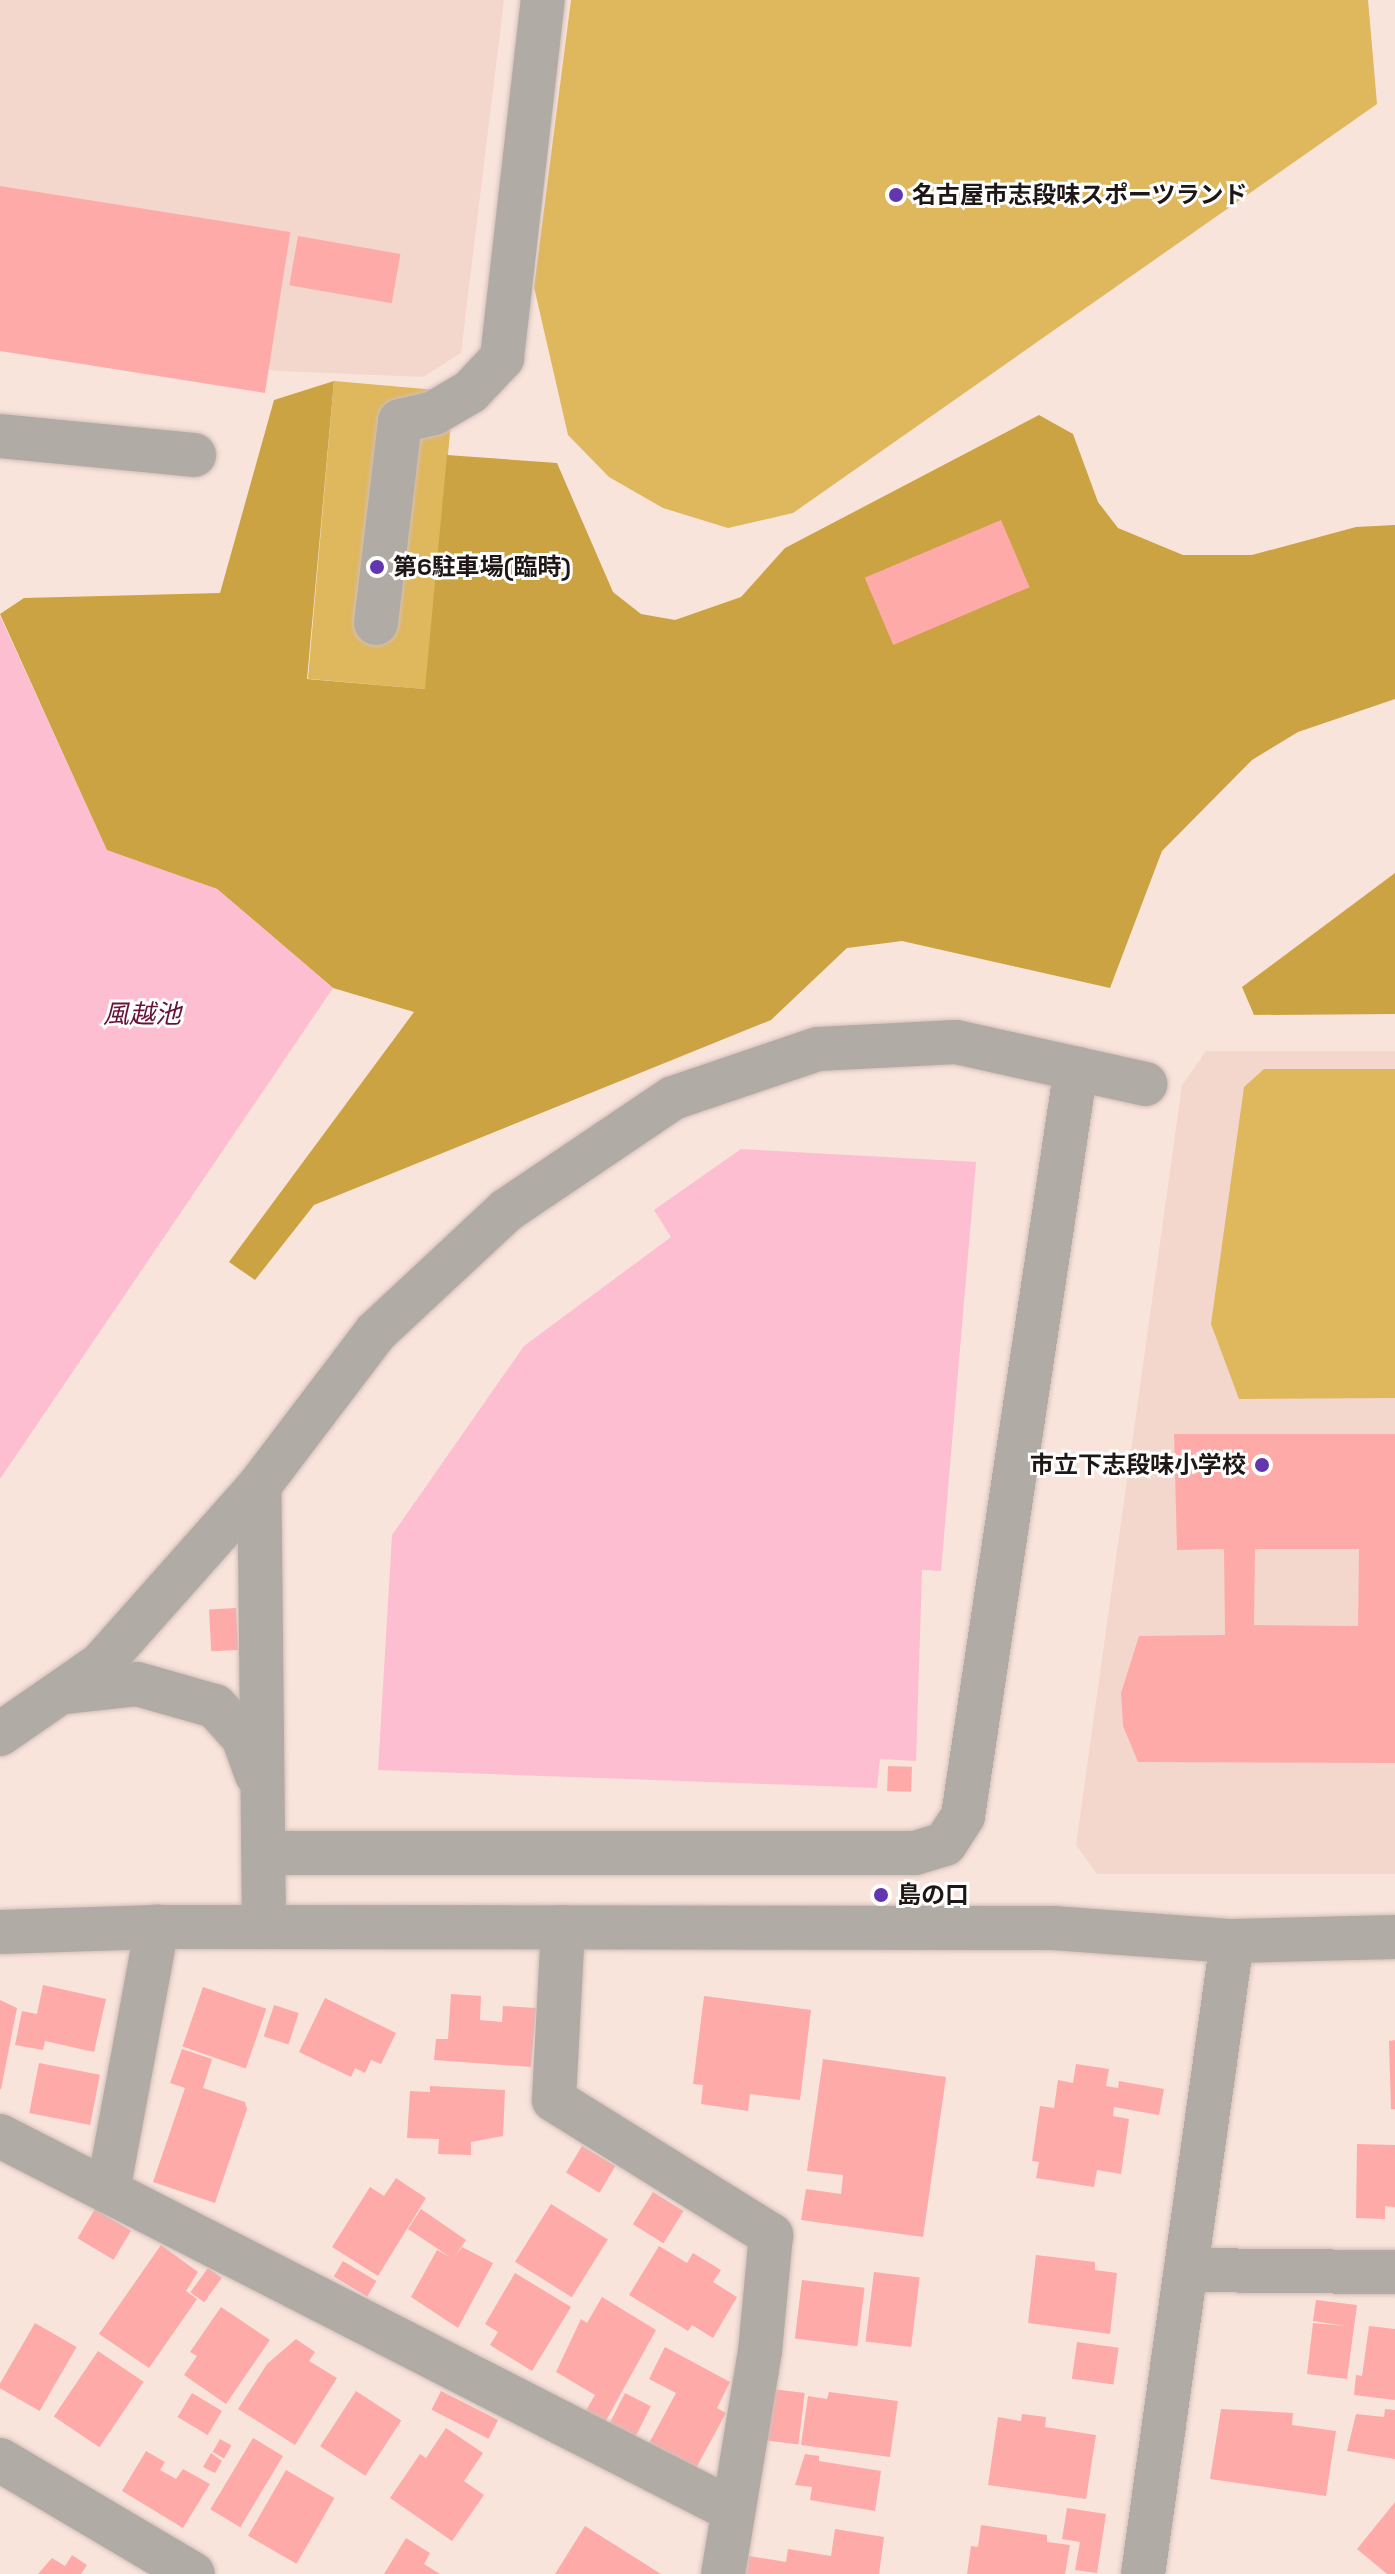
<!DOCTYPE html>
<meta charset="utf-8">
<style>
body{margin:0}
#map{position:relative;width:1395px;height:2574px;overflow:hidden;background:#f9e4dc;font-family:"Space Grotesk","Noto Sans JP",sans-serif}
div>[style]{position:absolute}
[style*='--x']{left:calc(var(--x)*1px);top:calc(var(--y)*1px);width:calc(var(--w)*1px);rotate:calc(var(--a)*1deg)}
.built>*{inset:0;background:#f4d7cc}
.green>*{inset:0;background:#dfb75c;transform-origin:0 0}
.forest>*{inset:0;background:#cca342}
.water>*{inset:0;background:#fcbed0}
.building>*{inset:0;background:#feaaa9;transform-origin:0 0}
.roads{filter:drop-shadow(0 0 2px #d2bfb8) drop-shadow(0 0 2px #d2bfb8)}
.minor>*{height:44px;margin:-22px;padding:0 22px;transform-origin:22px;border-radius:22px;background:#b1aba5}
.dots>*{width:22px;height:22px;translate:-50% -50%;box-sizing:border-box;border:4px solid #fff;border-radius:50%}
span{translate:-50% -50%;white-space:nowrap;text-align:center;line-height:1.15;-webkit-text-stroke:6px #fff;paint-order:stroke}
.poi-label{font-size:24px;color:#1f1715;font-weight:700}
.left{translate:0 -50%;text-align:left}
.right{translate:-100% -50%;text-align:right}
.water-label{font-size:26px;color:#681238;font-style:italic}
</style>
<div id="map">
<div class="built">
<div style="clip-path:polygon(0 0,504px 0,461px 353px,423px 377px,280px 371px,0 344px)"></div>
<div style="clip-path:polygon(1206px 1051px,1395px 1051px,1395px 1874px,1097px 1874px,1076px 1845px,1182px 1085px)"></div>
</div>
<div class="green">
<div style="clip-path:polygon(571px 0,1368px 0,1377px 104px,793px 513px,728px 528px,663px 508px,609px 477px,568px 435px,534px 287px)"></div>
<div style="left:334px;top:381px;width:120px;height:299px;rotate:5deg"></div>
<div style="clip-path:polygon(1264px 1069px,1395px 1069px,1395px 1398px,1239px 1399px,1211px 1324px,1244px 1087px)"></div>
</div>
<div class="forest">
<div style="clip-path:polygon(334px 381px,307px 679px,425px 689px,447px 455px,557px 463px,613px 592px,641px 614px,675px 620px,741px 597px,785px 548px,1039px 415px,1073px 434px,1098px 502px,1118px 528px,1183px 555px,1252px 555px,1356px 527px,1395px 525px,1395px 699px,1298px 732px,1252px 760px,1162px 851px,1110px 988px,902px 941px,847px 948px,771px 1020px,314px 1205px,255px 1280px,229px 1262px,414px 1012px,333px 988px,217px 889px,107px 851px,0 614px,24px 598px,220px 593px,274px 400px)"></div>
<div style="clip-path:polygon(1395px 873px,1395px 1014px,1254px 1015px,1242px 987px)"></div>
</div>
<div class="water">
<div style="clip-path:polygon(0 616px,107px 850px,217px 889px,333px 988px,0 1479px)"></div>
<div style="clip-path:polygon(741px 1149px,976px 1162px,941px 1571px,922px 1570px,916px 1761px,880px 1759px,877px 1788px,378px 1770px,392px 1535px,524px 1346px,671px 1237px,654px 1210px)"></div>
</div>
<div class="building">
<div style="left:0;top:186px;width:294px;height:163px;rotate:9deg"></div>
<div style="left:298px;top:236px;width:104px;height:50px;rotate:10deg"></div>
<div style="left:1001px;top:520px;width:73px;height:148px;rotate:67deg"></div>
<div style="clip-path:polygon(evenodd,1174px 1434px,1395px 1434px,1395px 1763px,1138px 1762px,1123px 1726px,1121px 1693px,1139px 1636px,1225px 1635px,1224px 1549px,1177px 1550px,1174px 1434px,1255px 1549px,1359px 1549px,1358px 1626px,1254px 1625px,1255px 1549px)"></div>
<div style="left:236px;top:1608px;width:42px;height:27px;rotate:87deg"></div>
<div style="left:888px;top:1766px;width:24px;height:25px;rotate:2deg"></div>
<div style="clip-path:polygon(43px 1985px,106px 1999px,94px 2052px,45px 2041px,43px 2050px,15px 2045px,22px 2011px,37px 2014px)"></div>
<div style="left:203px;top:1987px;width:67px;height:63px;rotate:19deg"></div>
<div style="clip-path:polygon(451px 1994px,481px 1996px,480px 2020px,502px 2022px,503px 2006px,536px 2008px,531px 2067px,434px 2060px,436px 2039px,448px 2039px)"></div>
<div style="clip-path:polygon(704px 1996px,811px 2010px,800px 2100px,750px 2094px,748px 2111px,701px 2104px,703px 2085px,693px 2084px)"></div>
<div style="clip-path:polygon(325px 1998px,396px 2033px,381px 2064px,371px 2060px,365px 2073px,355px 2068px,351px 2077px,299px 2052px)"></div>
<div style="clip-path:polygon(0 2000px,17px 2008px,1px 2089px,0 2089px)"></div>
<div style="left:274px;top:2005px;width:26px;height:33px;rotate:18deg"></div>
<div style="clip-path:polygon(1395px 2040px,1395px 2109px,1391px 2109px,1389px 2041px)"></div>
<div style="clip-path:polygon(182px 2049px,212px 2059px,203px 2088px,245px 2102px,247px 2109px,215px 2203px,153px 2182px,185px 2088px,170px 2083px)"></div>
<div style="clip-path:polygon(823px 2059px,946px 2077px,923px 2237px,801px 2220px,806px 2189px,841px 2194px,843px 2175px,807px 2171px)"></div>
<div style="left:39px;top:2063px;width:62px;height:51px;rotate:11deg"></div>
<div style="clip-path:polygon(1076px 2064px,1109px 2069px,1106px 2086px,1118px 2088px,1119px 2081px,1164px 2089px,1159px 2115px,1114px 2107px,1113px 2116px,1129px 2119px,1121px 2174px,1097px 2170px,1094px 2187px,1036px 2178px,1039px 2162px,1032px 2161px,1040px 2106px,1054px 2108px,1058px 2080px,1073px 2083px)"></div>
<div style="clip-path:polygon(430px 2086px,505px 2090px,503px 2136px,471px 2142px,471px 2155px,438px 2154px,439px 2139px,407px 2138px,410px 2091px,430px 2092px)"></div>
<div style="clip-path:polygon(1357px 2144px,1395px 2145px,1395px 2207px,1385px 2206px,1385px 2219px,1356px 2218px)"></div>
<div style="left:582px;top:2146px;width:39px;height:31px;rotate:31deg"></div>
<div style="clip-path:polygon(396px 2178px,426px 2198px,378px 2276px,332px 2247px,370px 2187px,384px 2196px)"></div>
<div style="left:653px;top:2192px;width:36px;height:38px;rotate:32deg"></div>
<div style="left:551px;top:2204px;width:67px;height:68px;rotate:32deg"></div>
<div style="left:95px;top:2209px;width:42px;height:34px;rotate:31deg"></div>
<div style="clip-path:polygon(421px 2209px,466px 2240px,453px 2259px,462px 2247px,493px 2263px,458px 2328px,411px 2297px,437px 2250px,450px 2257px,408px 2229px)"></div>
<div style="clip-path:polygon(161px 2245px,198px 2272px,186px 2291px,197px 2299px,149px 2368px,99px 2334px)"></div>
<div style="clip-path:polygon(659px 2246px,687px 2263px,693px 2253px,721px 2270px,713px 2282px,737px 2297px,713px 2338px,692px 2325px,688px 2331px,629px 2295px)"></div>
<div style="clip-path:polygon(1036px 2255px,1095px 2262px,1095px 2270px,1117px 2273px,1110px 2334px,1028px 2323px)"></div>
<div style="left:343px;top:2261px;width:39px;height:18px;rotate:31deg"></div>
<div style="left:208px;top:2268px;width:17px;height:30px;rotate:36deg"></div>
<div style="left:874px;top:2272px;width:46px;height:70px;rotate:7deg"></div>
<div style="clip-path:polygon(515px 2273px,571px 2307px,532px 2371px,490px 2345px,498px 2332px,485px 2324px)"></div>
<div style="left:802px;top:2280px;width:63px;height:59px;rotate:7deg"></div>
<div style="clip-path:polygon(602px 2297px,656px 2330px,604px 2424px,585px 2412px,595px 2395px,556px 2372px,581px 2319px,587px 2323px)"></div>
<div style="clip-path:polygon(1316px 2300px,1357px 2305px,1347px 2379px,1307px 2374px,1313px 2323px,1346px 2326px,1313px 2321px)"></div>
<div style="clip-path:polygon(221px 2307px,270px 2340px,226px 2404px,184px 2375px,197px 2356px,190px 2352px)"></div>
<div style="left:35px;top:2323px;width:48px;height:74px;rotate:30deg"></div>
<div style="clip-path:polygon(1369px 2326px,1395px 2329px,1395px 2400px,1354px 2395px,1356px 2375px,1362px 2376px)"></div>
<div style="clip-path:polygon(296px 2339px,315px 2352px,309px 2361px,337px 2378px,295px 2445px,238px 2409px,267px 2364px)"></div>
<div style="left:1077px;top:2342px;width:42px;height:37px;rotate:8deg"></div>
<div style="clip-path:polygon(665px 2347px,730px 2382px,717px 2408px,726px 2413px,695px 2470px,648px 2445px,676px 2393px,649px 2379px)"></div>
<div style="left:98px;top:2351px;width:55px;height:79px;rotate:34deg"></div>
<div style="left:773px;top:2389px;width:32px;height:52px;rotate:7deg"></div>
<div style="left:356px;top:2391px;width:54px;height:66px;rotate:33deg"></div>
<div style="left:441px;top:2391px;width:64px;height:21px;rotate:27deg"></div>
<div style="clip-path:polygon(829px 2392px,898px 2401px,890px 2457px,801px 2445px,808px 2396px,827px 2399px)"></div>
<div style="left:192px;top:2393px;width:35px;height:28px;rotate:31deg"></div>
<div style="left:625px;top:2393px;width:29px;height:37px;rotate:27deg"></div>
<div style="clip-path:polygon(1221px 2409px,1293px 2413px,1292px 2425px,1336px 2431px,1326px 2496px,1210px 2479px)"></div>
<div style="clip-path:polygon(1385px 2409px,1395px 2410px,1395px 2459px,1347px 2451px,1356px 2414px,1384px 2417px)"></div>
<div style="clip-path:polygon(1022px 2414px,1046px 2417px,1045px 2427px,1096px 2435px,1086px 2499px,988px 2485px,998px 2417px,1021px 2421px)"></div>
<div style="clip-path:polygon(446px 2428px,483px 2453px,464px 2481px,484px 2495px,452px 2541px,390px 2498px,420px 2454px,426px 2458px)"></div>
<div style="left:253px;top:2438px;width:35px;height:83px;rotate:31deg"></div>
<div style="left:220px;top:2439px;width:13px;height:15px;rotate:29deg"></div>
<div style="clip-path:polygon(146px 2451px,165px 2462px,160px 2470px,176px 2479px,183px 2469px,210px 2484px,183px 2528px,122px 2491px)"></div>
<div style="clip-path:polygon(211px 2453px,222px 2461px,215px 2473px,203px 2467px)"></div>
<div style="clip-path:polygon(805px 2454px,819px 2456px,819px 2461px,881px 2471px,875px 2511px,810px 2500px,812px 2487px,795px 2485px)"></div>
<div style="left:286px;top:2470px;width:56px;height:76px;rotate:30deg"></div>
<div style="clip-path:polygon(1395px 2502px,1395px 2574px,1387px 2574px,1357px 2549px)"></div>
<div style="clip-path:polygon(1067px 2508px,1106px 2514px,1097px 2573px,1075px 2570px,1080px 2542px,1062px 2539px)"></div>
<div style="clip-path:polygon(981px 2525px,1047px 2535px,1047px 2542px,1070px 2545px,1065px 2574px,967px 2574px,971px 2546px,978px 2547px)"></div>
<div style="clip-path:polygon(585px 2526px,661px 2574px,555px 2574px)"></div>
<div style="clip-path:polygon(835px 2529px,884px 2537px,879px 2574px,746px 2574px,749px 2556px,786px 2562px,788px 2549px,831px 2556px)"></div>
<div style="clip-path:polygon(406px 2538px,430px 2553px,424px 2564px,440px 2574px,384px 2574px)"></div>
<div style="clip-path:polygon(72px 2555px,87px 2565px,81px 2574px,38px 2574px,52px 2558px,65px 2566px)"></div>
</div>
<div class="roads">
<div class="minor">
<div style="--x:0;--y:436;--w:195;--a:5.6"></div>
<div style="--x:376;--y:623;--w:203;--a:-83.2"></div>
<div style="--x:400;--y:421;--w:35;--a:-13"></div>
<div style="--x:434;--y:413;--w:42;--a:-30.3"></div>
<div style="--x:470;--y:392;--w:47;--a:-46.7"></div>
<div style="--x:502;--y:358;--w:360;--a:-83.5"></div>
<div style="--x:66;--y:1692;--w:71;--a:-6.4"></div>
<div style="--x:137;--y:1684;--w:81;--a:15.8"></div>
<div style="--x:215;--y:1706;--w:42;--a:47.9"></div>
<div style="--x:243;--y:1737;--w:40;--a:69.8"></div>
<div style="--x:0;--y:1734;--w:123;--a:-34.7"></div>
<div style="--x:101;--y:1664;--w:238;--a:-48.4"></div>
<div style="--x:264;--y:1853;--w:651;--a:0"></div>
<div style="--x:915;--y:1853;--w:31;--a:-17"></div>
<div style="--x:945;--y:1844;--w:33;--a:-57"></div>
<div style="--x:963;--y:1816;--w:756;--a:-81.41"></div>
<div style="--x:264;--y:1927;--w:441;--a:-90.6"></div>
<div style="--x:259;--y:1486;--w:193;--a:-52.8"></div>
<div style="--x:376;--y:1332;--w:179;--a:-43"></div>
<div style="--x:507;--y:1210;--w:200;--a:-34"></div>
<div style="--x:673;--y:1098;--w:153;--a:-18.7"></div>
<div style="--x:818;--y:1049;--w:138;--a:-2.9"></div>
<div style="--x:956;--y:1042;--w:194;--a:12.5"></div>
<div style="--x:563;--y:1927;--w:173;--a:93"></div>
<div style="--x:554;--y:2100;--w:256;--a:31.9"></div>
<div style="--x:771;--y:2235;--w:117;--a:95.4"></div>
<div style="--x:760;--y:2351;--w:226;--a:99.4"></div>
<div style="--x:0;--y:1932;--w:157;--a:-1.8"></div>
<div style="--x:157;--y:1927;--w:896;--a:0.06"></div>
<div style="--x:1053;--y:1928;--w:179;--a:4.2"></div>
<div style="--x:1232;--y:1941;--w:163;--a:-1.4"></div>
<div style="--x:0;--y:2136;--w:822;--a:27.06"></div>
<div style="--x:108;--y:2191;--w:269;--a:-79.5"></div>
<div style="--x:1189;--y:2270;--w:206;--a:0.6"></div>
<div style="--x:0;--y:2460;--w:224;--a:30.6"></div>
<div style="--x:1143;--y:2574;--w:639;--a:-82"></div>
</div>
</div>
<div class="dots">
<div style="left:896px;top:195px;background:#6236ae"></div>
<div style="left:377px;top:567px;background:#6236ae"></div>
<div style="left:1262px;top:1465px;background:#6236ae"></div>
<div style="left:881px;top:1895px;background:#6236ae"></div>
</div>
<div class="poi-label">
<span class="left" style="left:912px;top:195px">名古屋市志段味スポーツランド</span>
<span class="left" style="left:393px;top:567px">第6駐車場(臨時)</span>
<span class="right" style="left:1246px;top:1465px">市立下志段味小学校</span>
<span class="left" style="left:897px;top:1895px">島の口</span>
</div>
<div class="water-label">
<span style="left:142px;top:1015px">風越池</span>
</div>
</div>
